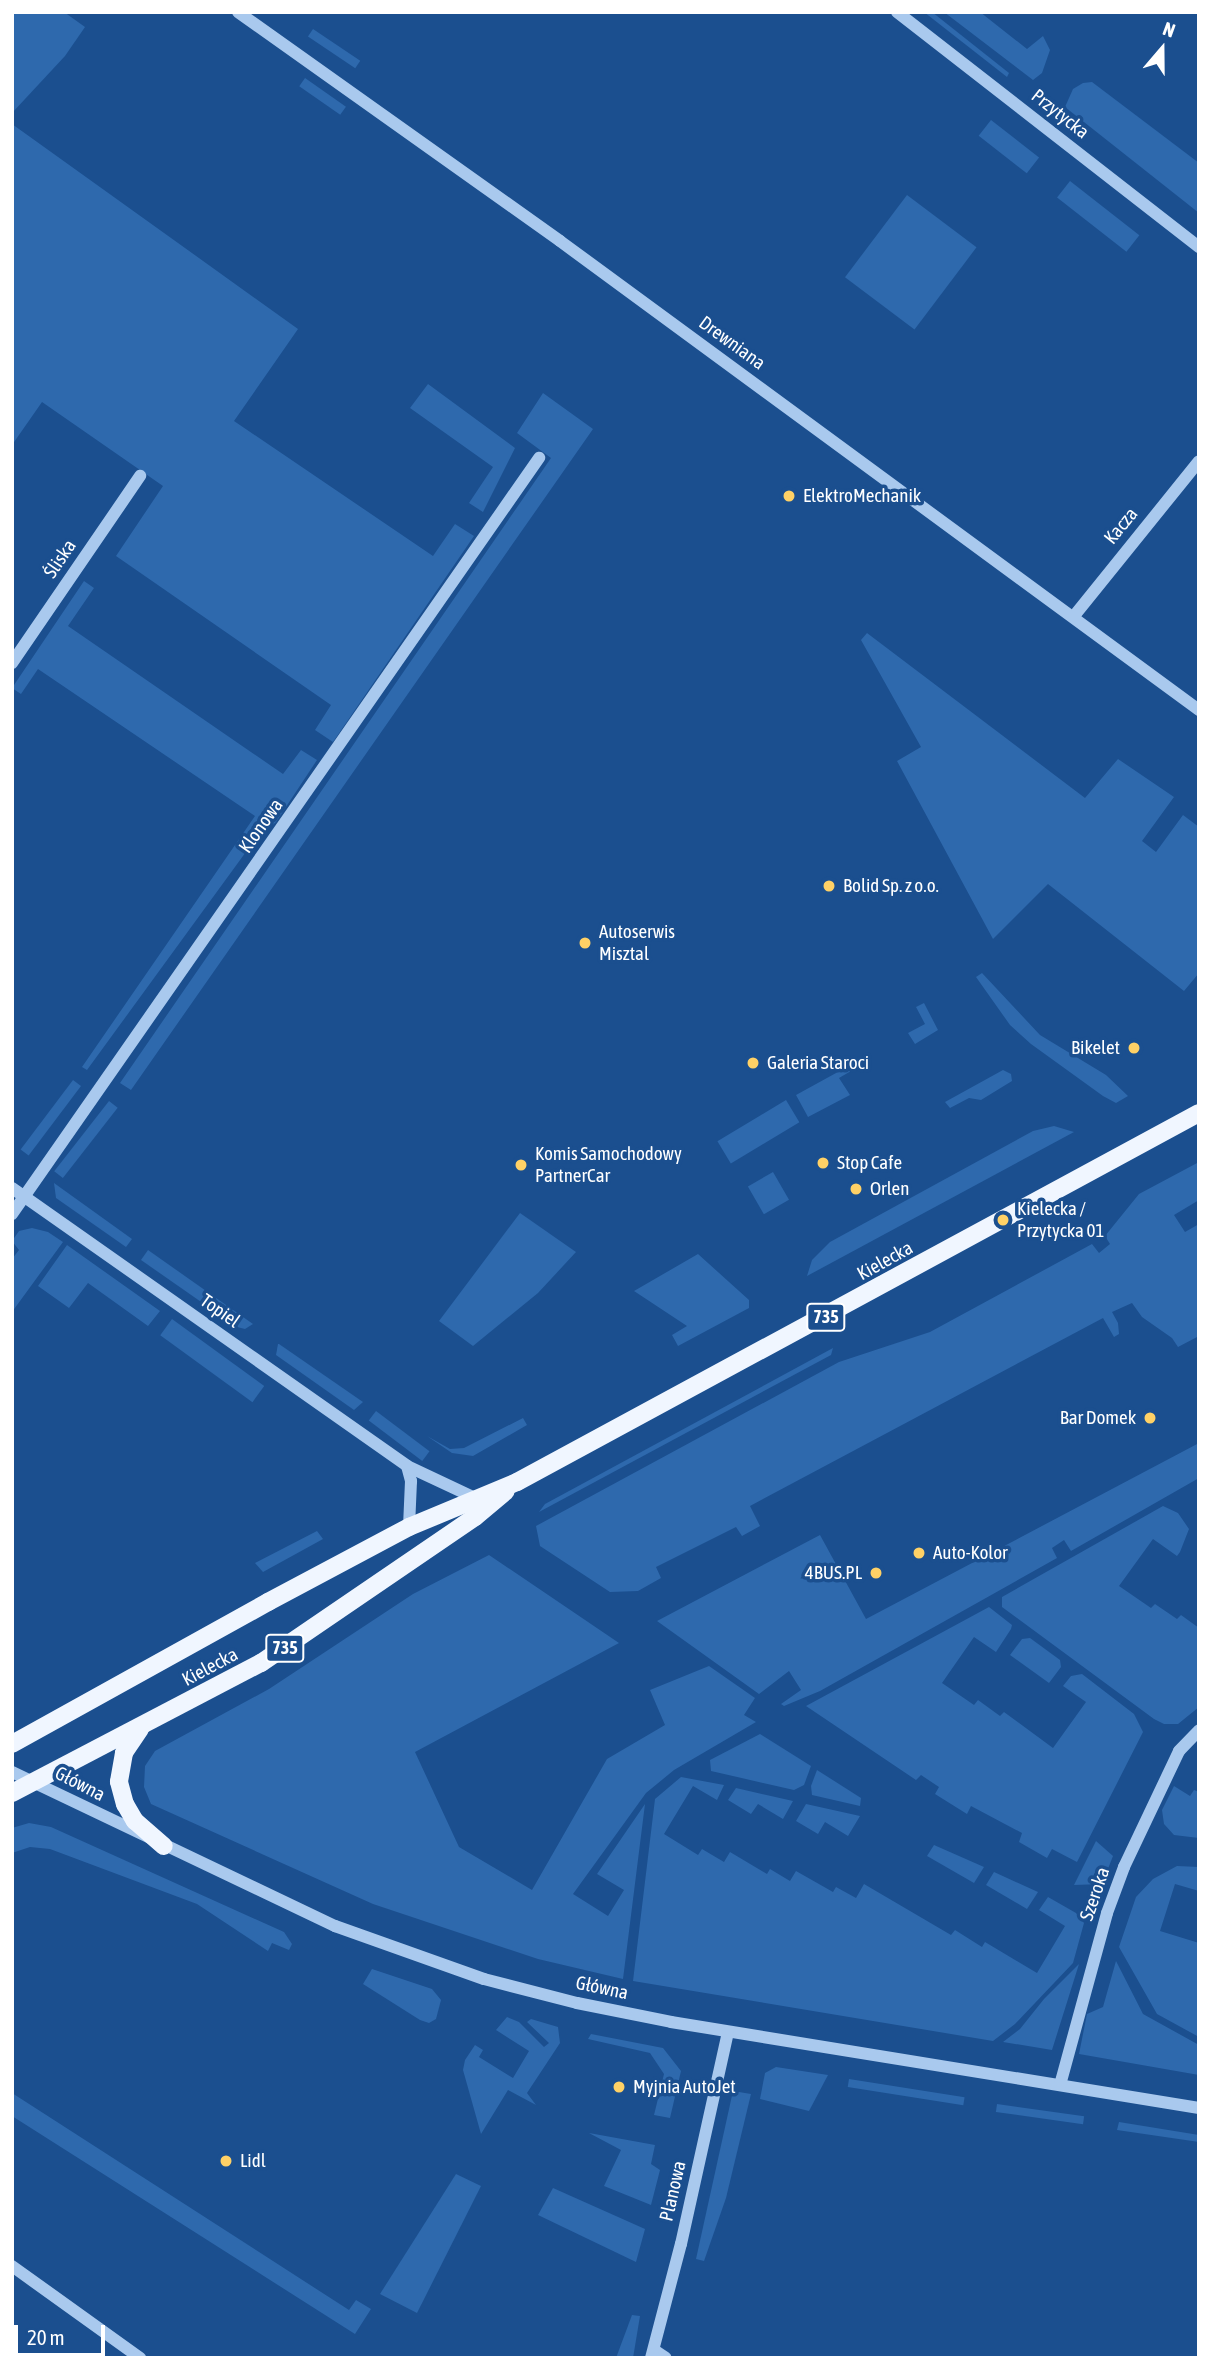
<!DOCTYPE html>
<meta charset="utf-8">
<style>
body{margin:0}
#map{position:relative;width:1211px;height:2370px;overflow:hidden;background:#1b4f8f;font-family:"Asap Condensed",sans-serif}
div>[style]{position:absolute}
[style*='--x']{left:calc(var(--x)*1px);top:calc(var(--y)*1px);width:calc(var(--w)*1px);rotate:calc(var(--a)*1deg)}
.green>*{inset:0;background:#2e69ad;transform-origin:0 0}
.minor>*{height:12px;margin:-6px;padding:0 6px;transform-origin:6px;border-radius:6px;background:#a9c9ee}
.major>*{height:18px;margin:-9px;padding:0 9px;transform-origin:9px;border-radius:9px;background:#f0f6ff}
.dots>*{width:19px;height:19px;translate:-50% -50%;box-sizing:border-box;border:4px solid #1b4f8f;border-radius:50%}
span{translate:-50% -50%;white-space:nowrap;text-align:center;line-height:1.15;-webkit-text-stroke:7px #1b4f8f;paint-order:stroke}
.shield-label span{padding:2px 5px;background:#1b4f8f;border:2px solid;border-radius:5px;-webkit-text-stroke-width:0}
.shield-label{font-size:18px;color:#fff;font-weight:700}
.street-label{font-size:19px;color:#fff}
.poi-label{font-size:19px;color:#fff}
.left{translate:0 -50%;text-align:left}
.right{translate:-100% -50%;text-align:right}
.frame{position:absolute;inset:0;border:14px solid #fff;pointer-events:none}
.north{position:absolute;left:1127px;top:14px;width:70px;height:70px;-webkit-text-stroke:5px #1b4f8f;paint-order:stroke;rotate:20deg;font-size:19px;font-weight:700;line-height:28px;text-align:center;color:#fff}
.north::after{content:'';display:block;margin:auto;width:24px;height:32px;background:#fff;clip-path:polygon(50% 0,100% 100%,50% 72%,0 100%)}
.scale{position:absolute;left:14px;top:2325px;width:91px;height:32px;box-sizing:border-box;border:4px solid #fff;border-top:0;padding-left:9px;font-size:21px;line-height:24px;white-space:nowrap;color:#fff;-webkit-text-stroke:5px #1b4f8f;paint-order:stroke}
</style>
<div id="map">
<div class="green">
<div style="clip-path:polygon(12px 12px,64px 12px,85px 27px,65px 56px,12px 113px)"></div>
<div style="clip-path:polygon(924px 12px,932px 12px,1009px 73px,1007px 77px)"></div>
<div style="clip-path:polygon(944px 12px,980px 12px,1027px 49px,1043px 36px,1050px 50px,1042px 73px,1033px 80px)"></div>
<div style="left:313px;top:29px;width:57px;height:9px;rotate:34deg"></div>
<div style="left:305px;top:78px;width:50px;height:10px;rotate:35deg"></div>
<div style="clip-path:polygon(1092px 82px,1199px 163px,1199px 213px,1065px 107px,1073px 89px,1083px 83px)"></div>
<div style="left:991px;top:120px;width:61px;height:20px;rotate:38deg"></div>
<div style="clip-path:polygon(12px 124px,298px 329px,234px 421px,433px 556px,455px 524px,474px 536px,333px 742px,315px 730px,331px 705px,116px 556px,163px 486px,42px 402px,12px 445px)"></div>
<div style="left:1070px;top:181px;width:88px;height:21px;rotate:38deg"></div>
<div style="left:907px;top:195px;width:87px;height:103px;rotate:37deg"></div>
<div style="clip-path:polygon(428px 384px,515px 448px,483px 512px,469px 503px,493px 467px,410px 408px)"></div>
<div style="clip-path:polygon(543px 393px,593px 429px,131px 1090px,120px 1083px,551px 458px,517px 433px)"></div>
<div style="clip-path:polygon(84px 581px,94px 588px,68px 626px,283px 774px,301px 750px,317px 760px,276px 822px,251px 845px,87px 1070px,82px 1067px,255px 816px,38px 669px,21px 694px,12px 688px)"></div>
<div style="clip-path:polygon(867px 633px,1085px 798px,1118px 759px,1174px 797px,1142px 841px,1156px 852px,1183px 815px,1199px 827px,1199px 973px,1184px 991px,1048px 884px,993px 939px,897px 761px,921px 747px,861px 640px)"></div>
<div style="clip-path:polygon(982px 973px,1040px 1035px,1106px 1075px,1128px 1096px,1116px 1103px,1103px 1096px,1031px 1044px,1010px 1025px,976px 977px)"></div>
<div style="clip-path:polygon(924px 1003px,938px 1030px,915px 1044px,908px 1033px,925px 1024px,916px 1007px)"></div>
<div style="clip-path:polygon(847px 1067px,851px 1071px,839px 1078px,850px 1095px,808px 1117px,796px 1095px)"></div>
<div style="clip-path:polygon(1003px 1070px,1011px 1074px,1012px 1081px,981px 1100px,969px 1098px,950px 1108px,945px 1102px)"></div>
<div style="left:73px;top:1080px;width:10px;height:87px;rotate:37deg"></div>
<div style="left:786px;top:1100px;width:26px;height:80px;rotate:59deg"></div>
<div style="left:109px;top:1101px;width:11px;height:89px;rotate:38deg"></div>
<div style="clip-path:polygon(1054px 1126px,1074px 1132px,807px 1276px,812px 1260px,830px 1242px,1033px 1131px)"></div>
<div style="clip-path:polygon(1199px 1162px,1199px 1200px,1174px 1215px,1185px 1232px,1199px 1224px,1199px 1336px,1178px 1347px,1172px 1338px,1142px 1317px,1132px 1303px,1112px 1312px,1118px 1323px,1119px 1334px,1114px 1337px,1103px 1318px,750px 1506px,760px 1526px,742px 1536px,736px 1527px,656px 1567px,661px 1578px,638px 1591px,610px 1592px,540px 1546px,536px 1526px,839px 1362px,930px 1332px,1092px 1244px,1099px 1253px,1110px 1244px,1105px 1236px,1139px 1194px)"></div>
<div style="left:773px;top:1172px;width:32px;height:29px;rotate:60deg"></div>
<div style="clip-path:polygon(54px 1183px,132px 1239px,126px 1247px,56px 1198px)"></div>
<div style="clip-path:polygon(520px 1213px,576px 1252px,538px 1293px,473px 1346px,439px 1321px)"></div>
<div style="clip-path:polygon(32px 1228px,48px 1232px,63px 1242px,12px 1312px,12px 1259px,19px 1250px,12px 1241px,19px 1231px)"></div>
<div style="clip-path:polygon(67px 1245px,160px 1311px,148px 1326px,88px 1283px,69px 1308px,38px 1286px)"></div>
<div style="clip-path:polygon(148px 1250px,253px 1324px,245px 1329px,237px 1327px,141px 1260px)"></div>
<div style="clip-path:polygon(698px 1254px,749px 1300px,749px 1308px,678px 1346px,672px 1335px,687px 1326px,634px 1291px)"></div>
<div style="left:172px;top:1319px;width:114px;height:20px;rotate:36deg"></div>
<div style="clip-path:polygon(278px 1344px,279px 1344px,363px 1402px,354px 1410px,276px 1355px)"></div>
<div style="clip-path:polygon(833px 1348px,831px 1355px,539px 1512px,545px 1504px)"></div>
<div style="left:376px;top:1411px;width:67px;height:12px;rotate:37deg"></div>
<div style="clip-path:polygon(523px 1418px,527px 1425px,473px 1456px,452px 1453px,427px 1436px,450px 1449px,464px 1448px)"></div>
<div style="clip-path:polygon(1199px 1443px,1199px 1478px,1071px 1551px,1064px 1540px,1052px 1548px,1057px 1558px,820px 1691px,784px 1706px,781px 1704px,801px 1690px,789px 1671px,759px 1694px,657px 1621px,820px 1535px,866px 1619px)"></div>
<div style="clip-path:polygon(1163px 1506px,1178px 1513px,1189px 1529px,1180px 1552px,1177px 1556px,1153px 1539px,1119px 1586px,1151px 1608px,1155px 1604px,1177px 1619px,1181px 1615px,1199px 1628px,1199px 1707px,1178px 1724px,1164px 1724px,1154px 1719px,1002px 1607px,1002px 1597px)"></div>
<div style="clip-path:polygon(317px 1531px,323px 1539px,263px 1572px,255px 1563px)"></div>
<div style="clip-path:polygon(489px 1555px,619px 1643px,415px 1752px,459px 1847px,532px 1890px,607px 1759px,665px 1725px,650px 1690px,709px 1666px,755px 1698px,744px 1715px,756px 1722px,674px 1770px,646px 1793px,573px 1894px,608px 1916px,624px 1890px,597px 1874px,645px 1804px,623px 1979px,538px 1959px,373px 1904px,151px 1804px,144px 1787px,145px 1766px,155px 1751px,269px 1689px,413px 1594px)"></div>
<div style="clip-path:polygon(989px 1607px,1012px 1625px,1011px 1629px,996px 1652px,974px 1637px,942px 1683px,974px 1705px,978px 1700px,1000px 1716px,1004px 1712px,1053px 1748px,1086px 1702px,1063px 1686px,1071px 1676px,1082px 1674px,1134px 1714px,1143px 1732px,1077px 1862px,1052px 1849px,1047px 1858px,1019px 1842px,1022px 1833px,971px 1806px,967px 1814px,935px 1794px,939px 1787px,921px 1775px,916px 1780px,806px 1706px)"></div>
<div style="clip-path:polygon(1030px 1638px,1060px 1660px,1061px 1667px,1049px 1683px,1010px 1655px,1022px 1639px)"></div>
<div style="clip-path:polygon(760px 1734px,811px 1766px,804px 1785px,794px 1790px,711px 1771px,710px 1760px)"></div>
<div style="clip-path:polygon(817px 1770px,861px 1798px,860px 1806px,812px 1795px,811px 1786px)"></div>
<div style="clip-path:polygon(681px 1777px,724px 1785px,717px 1800px,693px 1786px,664px 1834px,698px 1855px,702px 1849px,724px 1862px,730px 1852px,767px 1874px,770px 1869px,790px 1881px,796px 1871px,833px 1892px,836px 1887px,856px 1898px,864px 1884px,951px 1935px,955px 1930px,982px 1947px,985px 1942px,1037px 1973px,1065px 1926px,1039px 1910px,1048px 1897px,1076px 1913px,1084px 1923px,1073px 1963px,1015px 2024px,993px 2041px,633px 1981px,655px 1799px)"></div>
<div style="clip-path:polygon(1174px 1786px,1190px 1796px,1194px 1790px,1199px 1792px,1199px 1838px,1174px 1835px,1164px 1824px,1162px 1810px)"></div>
<div style="clip-path:polygon(736px 1788px,793px 1801px,783px 1819px,758px 1804px,751px 1814px,728px 1800px)"></div>
<div style="clip-path:polygon(806px 1804px,860px 1816px,848px 1836px,825px 1822px,818px 1834px,796px 1821px)"></div>
<div style="clip-path:polygon(29px 1823px,51px 1827px,284px 1932px,292px 1944px,289px 1950px,272px 1943px,268px 1951px,197px 1904px,50px 1849px,30px 1847px,12px 1853px,12px 1828px)"></div>
<div style="clip-path:polygon(1096px 1841px,1113px 1856px,1102px 1884px,1074px 1885px)"></div>
<div style="clip-path:polygon(934px 1845px,984px 1867px,974px 1883px,927px 1856px)"></div>
<div style="clip-path:polygon(1177px 1866px,1199px 1867px,1199px 1891px,1175px 1884px,1160px 1931px,1199px 1943px,1199px 2037px,1157px 2014px,1119px 1947px,1136px 1897px,1153px 1879px)"></div>
<div style="clip-path:polygon(994px 1872px,1038px 1892px,1027px 1909px,986px 1885px)"></div>
<div style="clip-path:polygon(1116px 1961px,1143px 2014px,1199px 2045px,1199px 2075px,1079px 2054px,1087px 2014px,1103px 2007px)"></div>
<div style="clip-path:polygon(1079px 1964px,1052px 2050px,1003px 2042px,1020px 2029px,1044px 1999px)"></div>
<div style="clip-path:polygon(372px 1969px,432px 1989px,441px 2000px,436px 2019px,429px 2023px,420px 2020px,363px 1984px)"></div>
<div style="clip-path:polygon(507px 2017px,519px 2022px,544px 2047px,549px 2043px,527px 2022px,531px 2019px,558px 2027px,560px 2043px,527px 2093px,536px 2105px,508px 2090px,481px 2134px,463px 2070px,465px 2060px,475px 2045px,483px 2050px,479px 2057px,513px 2078px,529px 2051px,496px 2030px)"></div>
<div style="clip-path:polygon(591px 2034px,663px 2048px,681px 2071px,670px 2118px,654px 2115px,664px 2074px,650px 2053px,588px 2039px)"></div>
<div style="clip-path:polygon(776px 2067px,828px 2075px,809px 2111px,760px 2099px,765px 2073px)"></div>
<div style="left:849px;top:2079px;width:117px;height:8px;rotate:9deg"></div>
<div style="clip-path:polygon(733px 2091px,751px 2094px,726px 2198px,704px 2261px,696px 2259px)"></div>
<div style="clip-path:polygon(12px 2093px,349px 2310px,356px 2300px,371px 2309px,355px 2334px,12px 2116px)"></div>
<div style="left:997px;top:2104px;width:88px;height:8px;rotate:8deg"></div>
<div style="clip-path:polygon(1119px 2122px,1199px 2135px,1199px 2142px,1117px 2130px)"></div>
<div style="clip-path:polygon(589px 2133px,655px 2145px,651px 2164px,660px 2170px,651px 2205px,604px 2186px,621px 2150px)"></div>
<div style="clip-path:polygon(456px 2174px,481px 2186px,417px 2313px,380px 2294px)"></div>
<div style="clip-path:polygon(553px 2188px,645px 2229px,636px 2262px,538px 2215px)"></div>
<div style="clip-path:polygon(632px 2315px,640px 2316px,633px 2358px,616px 2358px)"></div>
</div>
<div class="minor">
<div style="--x:238;--y:12;--w:395;--a:35.4"></div>
<div style="--x:560;--y:241;--w:793;--a:36.28"></div>
<div style="--x:897;--y:12;--w:383;--a:37.9"></div>
<div style="--x:1074;--y:616;--w:199;--a:-51.1"></div>
<div style="--x:12;--y:663;--w:227;--a:-55.6"></div>
<div style="--x:12;--y:1188;--w:483;--a:35.1"></div>
<div style="--x:407;--y:1466;--w:75;--a:25.2"></div>
<div style="--x:12;--y:1214;--w:922;--a:-55.12"></div>
<div style="--x:407;--y:1466;--w:16;--a:75"></div>
<div style="--x:411;--y:1481;--w:46;--a:92.5"></div>
<div style="--x:12;--y:1772;--w:358;--a:25.5"></div>
<div style="--x:335;--y:1926;--w:158;--a:19.6"></div>
<div style="--x:484;--y:1979;--w:96;--a:14.5"></div>
<div style="--x:577;--y:2003;--w:96;--a:11.4"></div>
<div style="--x:671;--y:2022;--w:535;--a:9.25"></div>
<div style="--x:1060;--y:2085;--w:178;--a:-74.7"></div>
<div style="--x:1107;--y:1913;--w:49;--a:-69.7"></div>
<div style="--x:1124;--y:1867;--w:128;--a:-64.6"></div>
<div style="--x:1179;--y:1751;--w:29;--a:-46"></div>
<div style="--x:12;--y:2266;--w:158;--a:35.7"></div>
<div style="--x:654;--y:2350;--w:14;--a:34"></div>
<div style="--x:651;--y:2358;--w:118;--a:-75.3"></div>
<div style="--x:681;--y:2244;--w:217;--a:-77.5"></div>
</div>
<div class="major">
<div style="--x:140;--y:1729;--w:29;--a:124"></div>
<div style="--x:124;--y:1753;--w:29;--a:100"></div>
<div style="--x:119;--y:1782;--w:23;--a:75"></div>
<div style="--x:125;--y:1804;--w:20;--a:60"></div>
<div style="--x:135;--y:1821;--w:38;--a:41"></div>
<div style="--x:12;--y:1744;--w:293;--a:-29"></div>
<div style="--x:268;--y:1602;--w:160;--a:-28"></div>
<div style="--x:409;--y:1527;--w:117;--a:-22.6"></div>
<div style="--x:517;--y:1482;--w:775;--a:-28.42"></div>
<div style="--x:12;--y:1793;--w:281;--a:-27.6"></div>
<div style="--x:261;--y:1663;--w:259;--a:-34.3"></div>
<div style="--x:475;--y:1517;--w:40;--a:-40"></div>
</div>
<div class="dots">
<div style="left:789px;top:496px;background:#ffd166"></div>
<div style="left:829px;top:886px;background:#ffd166"></div>
<div style="left:585px;top:943px;background:#ffd166"></div>
<div style="left:1134px;top:1048px;background:#ffd166"></div>
<div style="left:753px;top:1063px;background:#ffd166"></div>
<div style="left:823px;top:1163px;background:#ffd166"></div>
<div style="left:521px;top:1165px;background:#ffd166"></div>
<div style="left:856px;top:1189px;background:#ffd166"></div>
<div style="left:1003px;top:1220px;background:#ffd166"></div>
<div style="left:1150px;top:1418px;background:#ffd166"></div>
<div style="left:919px;top:1553px;background:#ffd166"></div>
<div style="left:876px;top:1573px;background:#ffd166"></div>
<div style="left:619px;top:2087px;background:#ffd166"></div>
<div style="left:226px;top:2161px;background:#ffd166"></div>
</div>
<div class="shield-label">
<span style="left:826px;top:1317px">735</span>
<span style="left:285px;top:1648px">735</span>
</div>
<div class="street-label">
<span style="left:1060px;top:114px;rotate:38deg">Przytycka</span>
<span style="left:732px;top:343px;rotate:36deg">Drewniana</span>
<span style="left:1121px;top:526px;rotate:-51deg">Kacza</span>
<span style="left:60px;top:559px;rotate:-56deg">Śliska</span>
<span style="left:261px;top:826px;rotate:-55deg">Klonowa</span>
<span style="left:885px;top:1261px;rotate:-29deg">Kielecka</span>
<span style="left:220px;top:1311px;rotate:35deg">Topiel</span>
<span style="left:210px;top:1667px;rotate:-28deg">Kielecka</span>
<span style="left:80px;top:1784px;rotate:27deg">Główna</span>
<span style="left:1095px;top:1894px;rotate:-71deg">Szeroka</span>
<span style="left:602px;top:1988px;rotate:12deg">Główna</span>
<span style="left:673px;top:2191px;rotate:-77deg">Planowa</span>
</div>
<div class="poi-label">
<span class="left" style="left:803px;top:496px">ElektroMechanik</span>
<span class="left" style="left:843px;top:886px">Bolid Sp. z o.o.</span>
<span class="left" style="left:599px;top:943px">Autoserwis<br>Misztal</span>
<span class="right" style="left:1120px;top:1048px">Bikelet</span>
<span class="left" style="left:767px;top:1063px">Galeria Staroci</span>
<span class="left" style="left:535px;top:1165px">Komis Samochodowy<br>PartnerCar</span>
<span class="left" style="left:837px;top:1163px">Stop Cafe</span>
<span class="left" style="left:870px;top:1189px">Orlen</span>
<span class="left" style="left:1017px;top:1220px">Kielecka /<br>Przytycka 01</span>
<span class="right" style="left:1136px;top:1418px">Bar Domek</span>
<span class="left" style="left:933px;top:1553px">Auto-Kolor</span>
<span class="right" style="left:862px;top:1573px">4BUS.PL</span>
<span class="left" style="left:633px;top:2087px">Myjnia AutoJet</span>
<span class="left" style="left:240px;top:2161px">Lidl</span>
</div>
<div class="frame"></div>
<div class="north">N</div>
<div class="scale">20 m</div>
</div>
